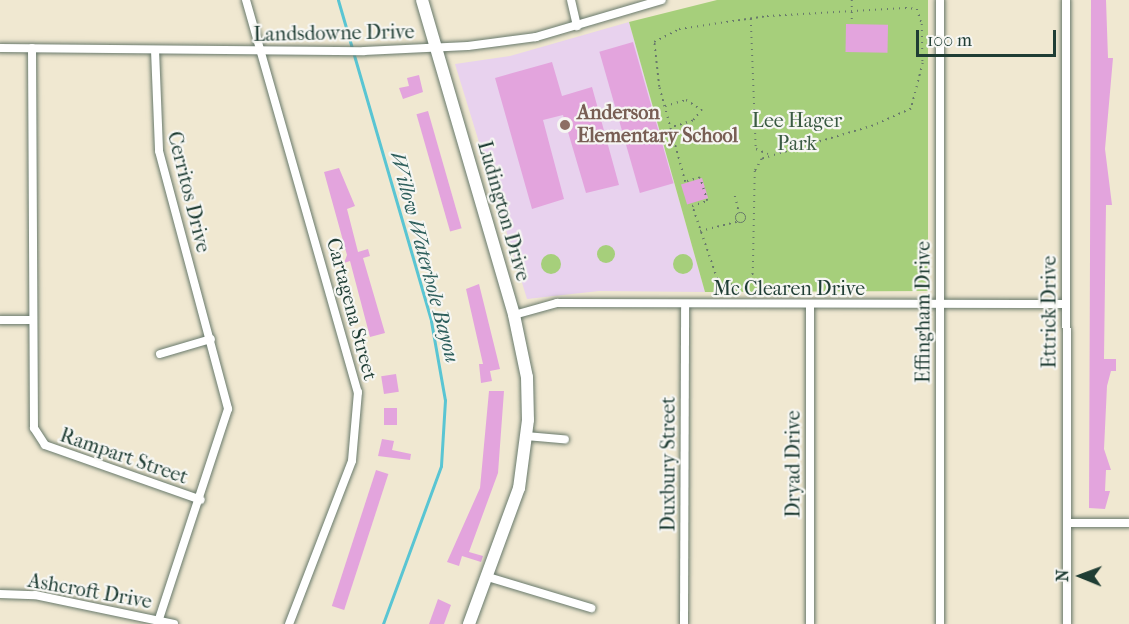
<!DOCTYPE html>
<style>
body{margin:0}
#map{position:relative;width:1129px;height:624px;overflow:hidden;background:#f0e8d1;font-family:"IM FELL French Canon",serif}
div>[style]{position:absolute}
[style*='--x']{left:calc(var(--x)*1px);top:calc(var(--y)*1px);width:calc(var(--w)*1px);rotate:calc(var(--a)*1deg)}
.built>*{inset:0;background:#e8d2ee}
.green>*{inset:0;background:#a6cf7b}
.round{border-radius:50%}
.stream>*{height:3px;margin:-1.5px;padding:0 1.5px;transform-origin:1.5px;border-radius:1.5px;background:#59c5d3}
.building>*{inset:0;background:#e3a4dd;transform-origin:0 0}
.path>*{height:1.5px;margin-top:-0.75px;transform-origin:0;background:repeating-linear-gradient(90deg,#68796b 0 1.5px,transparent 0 6px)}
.path>.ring{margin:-0.75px;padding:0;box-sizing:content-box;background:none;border:1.5px solid #68796b;border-radius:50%}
.roads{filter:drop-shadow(0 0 2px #68796b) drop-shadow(0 0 2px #68796b)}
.street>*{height:8px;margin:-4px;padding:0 4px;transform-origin:4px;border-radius:4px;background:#fff}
.secondary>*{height:12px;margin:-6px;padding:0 6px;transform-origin:6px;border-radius:6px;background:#fff}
.dots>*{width:16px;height:16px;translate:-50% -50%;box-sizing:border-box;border:3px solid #f6f6f2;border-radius:50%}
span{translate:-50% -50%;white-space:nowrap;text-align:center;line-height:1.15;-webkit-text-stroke:4.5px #f6f6f2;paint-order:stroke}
.street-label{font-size:20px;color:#1f3d34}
.education-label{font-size:20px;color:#785e54;font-weight:700}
.left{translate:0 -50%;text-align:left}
.park-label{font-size:20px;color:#3a5a42}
.water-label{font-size:21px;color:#2e5f5c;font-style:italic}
.north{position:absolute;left:1051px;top:546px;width:60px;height:60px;-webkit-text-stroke:4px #f6f6f2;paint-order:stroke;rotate:271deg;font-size:16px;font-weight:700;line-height:24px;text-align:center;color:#1f3d34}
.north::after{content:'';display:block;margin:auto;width:21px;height:27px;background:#1f3d34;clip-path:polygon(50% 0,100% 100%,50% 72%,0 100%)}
.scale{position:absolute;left:916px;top:30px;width:140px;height:27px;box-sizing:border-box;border:3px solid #1f3d34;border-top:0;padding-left:8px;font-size:18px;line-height:21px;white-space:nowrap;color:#1f3d34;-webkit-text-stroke:4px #f6f6f2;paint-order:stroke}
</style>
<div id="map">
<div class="built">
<div style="clip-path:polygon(629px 22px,705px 292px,599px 291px,527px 299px,455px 64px,510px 56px)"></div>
</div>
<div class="green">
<div style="clip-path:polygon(717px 0,928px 0,928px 291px,705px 292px,629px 22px)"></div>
<div class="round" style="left:597px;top:245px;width:18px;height:18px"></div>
<div class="round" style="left:673px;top:254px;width:20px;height:20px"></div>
<div class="round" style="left:541px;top:254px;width:20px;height:20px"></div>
</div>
<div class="stream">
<div style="--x:338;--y:0;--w:334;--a:73.8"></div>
<div style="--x:431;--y:321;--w:80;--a:80"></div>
<div style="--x:445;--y:400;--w:66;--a:93.5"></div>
<div style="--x:441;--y:466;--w:168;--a:110.2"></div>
</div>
<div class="building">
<div style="clip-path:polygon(1091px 0,1106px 0,1108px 58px,1113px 58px,1105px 149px,1112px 205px,1106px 205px,1104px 359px,1116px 359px,1116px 371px,1111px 371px,1107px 386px,1104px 449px,1111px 470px,1106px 470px,1105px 491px,1110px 491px,1105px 509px,1089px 508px)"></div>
<div style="left:846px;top:24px;width:42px;height:28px;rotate:1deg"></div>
<div style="left:633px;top:42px;width:147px;height:35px;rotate:74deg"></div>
<div style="clip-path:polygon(552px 62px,562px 96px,592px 87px,619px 185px,586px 193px,563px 115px,543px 120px,564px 199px,532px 209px,495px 78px)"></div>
<div style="clip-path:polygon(419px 75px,423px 92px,403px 99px,399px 88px,409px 86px,407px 78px)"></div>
<div style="left:428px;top:111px;width:122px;height:12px;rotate:74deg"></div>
<div style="clip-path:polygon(339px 168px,355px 206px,347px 209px,358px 252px,368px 249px,370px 256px,363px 258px,385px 333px,370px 337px,350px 261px,344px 263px,347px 255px,324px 172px)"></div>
<div style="left:702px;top:178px;width:21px;height:22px;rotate:73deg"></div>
<div style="clip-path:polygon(479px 284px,500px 369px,490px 371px,492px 381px,481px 383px,479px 364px,483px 364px,466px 289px)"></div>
<div style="left:396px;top:374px;width:18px;height:15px;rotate:81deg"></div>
<div style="clip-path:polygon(489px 391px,504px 391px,498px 473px,469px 552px,483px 556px,481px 562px,462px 556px,459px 566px,447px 562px,480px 488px)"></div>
<div style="left:384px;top:408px;width:13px;height:17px"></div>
<div style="clip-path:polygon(382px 439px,394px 441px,392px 450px,411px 454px,410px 460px,378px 456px)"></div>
<div style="left:376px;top:470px;width:13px;height:143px;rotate:18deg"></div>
<div style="clip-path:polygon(438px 599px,451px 605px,444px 624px,429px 624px)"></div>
</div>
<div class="path">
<div style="--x:852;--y:0;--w:24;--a:90"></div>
<div style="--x:905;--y:8;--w:12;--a:5"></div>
<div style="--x:917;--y:9;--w:16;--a:72"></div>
<div style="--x:922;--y:24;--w:39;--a:89"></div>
<div style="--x:923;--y:63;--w:48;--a:104.6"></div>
<div style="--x:911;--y:109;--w:42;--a:155.9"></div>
<div style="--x:873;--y:126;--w:116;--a:163.4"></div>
<div style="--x:762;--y:159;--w:14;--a:120"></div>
<div style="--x:755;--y:171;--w:103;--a:91.1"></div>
<div style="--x:753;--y:274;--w:14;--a:129"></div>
<div style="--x:744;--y:285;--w:25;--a:180"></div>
<div style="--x:719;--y:285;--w:83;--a:-108.9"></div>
<div style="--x:692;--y:206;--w:16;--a:-18"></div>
<div style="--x:707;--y:201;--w:24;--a:-107"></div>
<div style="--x:700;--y:178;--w:16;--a:165"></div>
<div style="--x:685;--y:182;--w:98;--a:-105.3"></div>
<div style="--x:659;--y:87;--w:45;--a:-96.3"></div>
<div style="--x:654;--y:42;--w:28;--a:-27"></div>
<div style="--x:679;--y:29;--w:89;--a:-8.4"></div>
<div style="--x:767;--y:16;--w:138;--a:-3.3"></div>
<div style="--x:751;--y:19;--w:130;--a:87.8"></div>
<div style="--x:756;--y:149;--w:13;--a:23"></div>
<div style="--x:665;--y:106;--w:22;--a:-16"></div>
<div style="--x:686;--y:100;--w:19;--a:32"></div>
<div style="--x:702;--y:110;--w:14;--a:129"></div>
<div style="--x:693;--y:121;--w:24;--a:163"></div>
<div style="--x:735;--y:196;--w:16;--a:76"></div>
<div class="ring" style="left:736px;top:213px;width:8.5px;height:8.5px"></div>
<div style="--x:700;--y:231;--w:38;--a:-14"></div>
</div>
<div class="roads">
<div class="street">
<div style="--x:246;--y:0;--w:408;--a:74.1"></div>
<div style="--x:358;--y:392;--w:69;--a:95"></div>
<div style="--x:352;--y:461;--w:175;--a:111.1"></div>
<div style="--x:571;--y:0;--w:27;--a:77"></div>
<div style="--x:940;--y:0;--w:624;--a:90"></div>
<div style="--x:1066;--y:0;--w:624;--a:89.91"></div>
<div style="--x:0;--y:48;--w:364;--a:0.5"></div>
<div style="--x:364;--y:51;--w:104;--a:-2.8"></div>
<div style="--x:468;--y:46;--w:69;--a:-7.5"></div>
<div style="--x:536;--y:37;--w:131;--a:-16.4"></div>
<div style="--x:32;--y:48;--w:380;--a:89.7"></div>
<div style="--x:34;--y:428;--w:20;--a:57"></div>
<div style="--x:45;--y:445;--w:165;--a:19.4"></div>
<div style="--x:155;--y:50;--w:101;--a:87.7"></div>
<div style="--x:159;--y:151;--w:267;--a:75"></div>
<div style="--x:228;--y:409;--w:221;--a:108.2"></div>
<div style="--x:810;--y:305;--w:319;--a:90"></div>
<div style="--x:514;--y:315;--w:45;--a:-15.6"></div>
<div style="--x:557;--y:303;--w:508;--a:0.11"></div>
<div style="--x:0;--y:320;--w:31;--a:0"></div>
<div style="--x:160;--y:354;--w:53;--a:-16.4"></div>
<div style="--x:527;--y:436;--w:38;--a:5"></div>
<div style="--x:1067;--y:523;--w:62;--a:0"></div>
<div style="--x:488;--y:577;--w:108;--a:16.8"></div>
<div style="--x:0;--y:594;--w:35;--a:2"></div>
<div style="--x:35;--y:595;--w:142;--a:11.8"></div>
<div style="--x:684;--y:624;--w:320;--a:-89.8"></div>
</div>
<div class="secondary">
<div style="--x:422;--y:0;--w:328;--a:73.7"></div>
<div style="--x:514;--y:315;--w:63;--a:78.2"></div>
<div style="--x:527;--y:377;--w:43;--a:88.7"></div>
<div style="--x:528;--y:420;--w:69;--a:97.5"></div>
<div style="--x:519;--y:488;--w:145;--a:110.2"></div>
</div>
</div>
<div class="dots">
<div style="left:565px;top:125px;background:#8d6e63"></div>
</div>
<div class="street-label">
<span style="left:334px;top:33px;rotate:-1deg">Landsdowne Drive</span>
<span style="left:189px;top:192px;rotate:76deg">Cerritos Drive</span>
<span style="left:504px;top:211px;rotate:74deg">Ludington Drive</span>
<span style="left:789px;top:288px">Mc Clearen Drive</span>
<span style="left:352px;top:309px;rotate:75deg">Cartagena Street</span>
<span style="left:923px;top:312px;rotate:-90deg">Effingham Drive</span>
<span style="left:1049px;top:312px;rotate:-90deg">Ettrick Drive</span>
<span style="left:124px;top:456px;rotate:19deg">Rampart Street</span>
<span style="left:668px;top:464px;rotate:-90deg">Duxbury Street</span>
<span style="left:793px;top:464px;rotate:-90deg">Dryad Drive</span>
<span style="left:90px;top:591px;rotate:10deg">Ashcroft Drive</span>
</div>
<div class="education-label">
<span class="left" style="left:577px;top:124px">Anderson<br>Elementary School</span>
</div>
<div class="park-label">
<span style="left:797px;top:132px">Lee Hager<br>Park</span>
</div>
<div class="water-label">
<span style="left:425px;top:257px;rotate:75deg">Willow Waterhole Bayou</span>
</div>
<div class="north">N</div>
<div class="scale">100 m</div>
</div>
